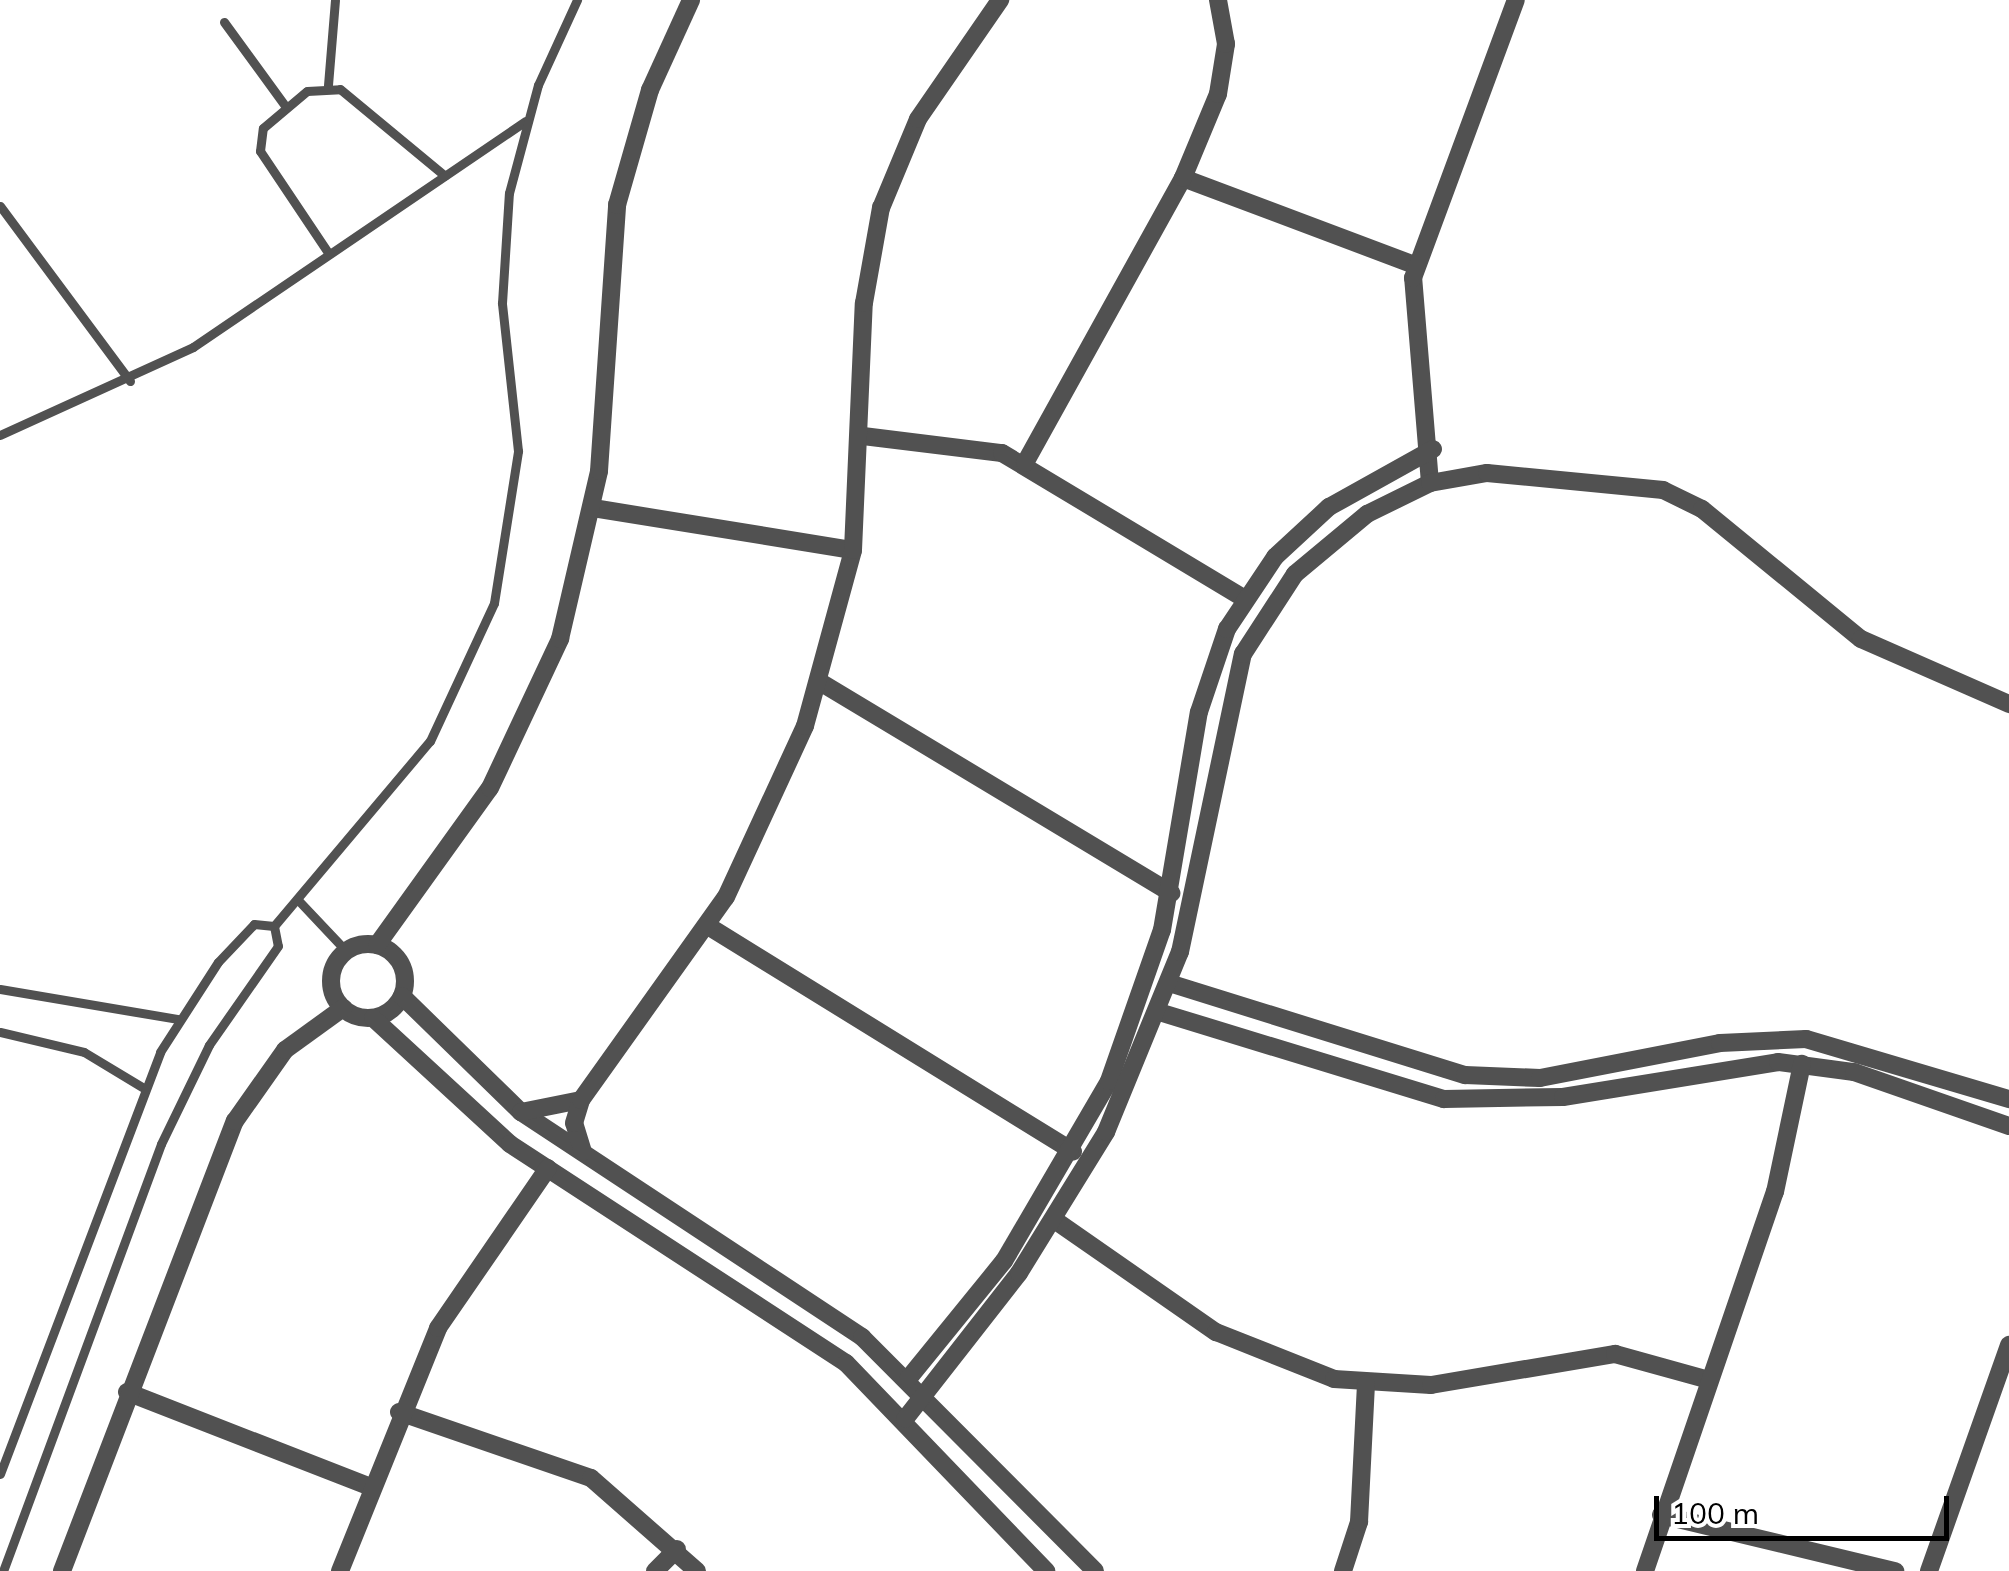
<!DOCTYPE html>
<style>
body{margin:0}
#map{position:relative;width:2009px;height:1571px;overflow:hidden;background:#fff;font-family:Mulish,sans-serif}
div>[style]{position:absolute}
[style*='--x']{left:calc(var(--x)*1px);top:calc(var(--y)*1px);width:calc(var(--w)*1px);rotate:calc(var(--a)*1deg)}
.service>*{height:9px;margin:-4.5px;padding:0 4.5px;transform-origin:4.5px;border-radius:4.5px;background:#515151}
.minor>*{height:18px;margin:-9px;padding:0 9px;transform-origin:9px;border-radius:9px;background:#515151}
.minor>.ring{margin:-9px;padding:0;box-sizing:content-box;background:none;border:18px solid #515151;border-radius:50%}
span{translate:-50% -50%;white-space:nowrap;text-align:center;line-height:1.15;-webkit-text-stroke:10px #fff;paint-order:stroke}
.scale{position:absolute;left:1654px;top:1496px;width:295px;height:45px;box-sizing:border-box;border:5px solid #000;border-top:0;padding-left:12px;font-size:30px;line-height:35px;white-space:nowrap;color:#000;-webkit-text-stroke:8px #fff;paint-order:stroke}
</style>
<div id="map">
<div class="service">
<div style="--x:224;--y:22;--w:105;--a:53.9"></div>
<div style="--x:328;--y:85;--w:85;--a:-85.3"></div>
<div style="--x:0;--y:206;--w:218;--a:53.4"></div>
<div style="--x:329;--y:254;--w:124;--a:-123.8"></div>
<div style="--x:260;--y:151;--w:23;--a:-83"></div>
<div style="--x:263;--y:128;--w:57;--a:-40.1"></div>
<div style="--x:307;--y:91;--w:33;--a:-3"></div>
<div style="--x:340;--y:89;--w:136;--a:39.6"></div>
<div style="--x:0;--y:435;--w:212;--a:-24.5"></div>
<div style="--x:193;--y:347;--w:402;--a:-34.2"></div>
<div style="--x:298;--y:900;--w:70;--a:46.7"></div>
<div style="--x:274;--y:926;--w:242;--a:-49.9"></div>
<div style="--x:430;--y:741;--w:152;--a:-65.1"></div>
<div style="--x:494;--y:603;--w:154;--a:-81"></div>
<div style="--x:518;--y:451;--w:149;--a:-96.2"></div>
<div style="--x:502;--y:303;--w:110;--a:-86.4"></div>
<div style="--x:509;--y:193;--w:112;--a:-75"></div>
<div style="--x:538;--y:85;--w:94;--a:-65.4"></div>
<div style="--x:0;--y:989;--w:181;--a:9.6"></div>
<div style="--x:0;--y:1032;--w:86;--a:13.4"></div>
<div style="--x:84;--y:1052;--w:68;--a:31.1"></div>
<div style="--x:0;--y:1474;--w:451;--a:-69.2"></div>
<div style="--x:160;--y:1052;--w:107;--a:-57.2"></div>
<div style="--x:218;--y:962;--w:52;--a:-46.5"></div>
<div style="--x:254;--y:924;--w:20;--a:6"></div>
<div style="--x:274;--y:926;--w:20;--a:79"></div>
<div style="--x:278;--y:946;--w:121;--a:124.9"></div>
<div style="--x:209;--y:1045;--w:110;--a:115.9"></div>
<div style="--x:161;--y:1144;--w:455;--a:110.3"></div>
</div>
<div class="minor">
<div style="--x:1183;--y:178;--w:248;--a:20.6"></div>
<div style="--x:863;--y:436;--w:140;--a:7"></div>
<div style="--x:1002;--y:453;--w:283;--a:31"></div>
<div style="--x:1025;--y:463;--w:326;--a:-61"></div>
<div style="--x:1183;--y:178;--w:91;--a:-67.4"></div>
<div style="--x:1218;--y:94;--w:51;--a:-80.9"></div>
<div style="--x:1226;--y:44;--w:45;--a:-100.3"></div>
<div style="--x:1430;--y:483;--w:206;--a:-94.7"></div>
<div style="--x:1413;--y:278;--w:296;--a:-69.7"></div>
<div style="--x:593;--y:508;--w:263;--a:9.2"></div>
<div style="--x:820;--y:682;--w:410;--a:31"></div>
<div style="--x:708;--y:926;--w:429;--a:31.7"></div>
<div class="ring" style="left:331px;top:944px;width:56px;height:56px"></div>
<div style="--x:377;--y:945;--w:193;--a:-54.3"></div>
<div style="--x:490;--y:788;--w:165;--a:-64.8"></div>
<div style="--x:560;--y:639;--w:172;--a:-76.9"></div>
<div style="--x:599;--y:471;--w:267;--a:-86.1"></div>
<div style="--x:617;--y:205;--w:120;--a:-74"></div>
<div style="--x:650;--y:90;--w:99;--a:-65.5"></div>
<div style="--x:1169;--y:983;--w:310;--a:17.3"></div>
<div style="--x:1465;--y:1075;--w:75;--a:2.3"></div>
<div style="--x:1540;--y:1078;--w:183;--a:-11"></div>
<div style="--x:1720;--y:1043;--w:86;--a:-2.7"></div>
<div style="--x:1806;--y:1039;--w:212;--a:16.5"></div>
<div style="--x:402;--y:996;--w:166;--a:44.3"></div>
<div style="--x:521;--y:1112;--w:409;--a:33.4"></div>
<div style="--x:862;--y:1337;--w:330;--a:45.1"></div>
<div style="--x:1159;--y:1012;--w:298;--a:17"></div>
<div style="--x:1444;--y:1099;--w:119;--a:-1"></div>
<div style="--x:1563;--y:1097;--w:218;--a:-9.2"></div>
<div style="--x:1778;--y:1062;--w:77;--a:7.5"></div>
<div style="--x:1854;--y:1072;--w:164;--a:19.2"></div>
<div style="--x:373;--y:1018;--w:186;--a:42.6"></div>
<div style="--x:510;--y:1144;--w:401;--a:33.1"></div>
<div style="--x:846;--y:1363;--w:289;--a:46.1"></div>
<div style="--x:521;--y:1112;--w:61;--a:-11.3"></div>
<div style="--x:583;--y:1152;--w:30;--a:-107"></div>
<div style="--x:574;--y:1123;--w:24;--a:-73"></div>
<div style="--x:581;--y:1100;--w:249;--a:-54.5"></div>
<div style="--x:726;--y:897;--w:188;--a:-65.2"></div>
<div style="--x:805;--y:726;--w:182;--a:-74.7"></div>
<div style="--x:853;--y:550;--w:247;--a:-87.5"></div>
<div style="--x:864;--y:303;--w:97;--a:-79.9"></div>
<div style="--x:881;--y:208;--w:96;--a:-67.4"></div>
<div style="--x:918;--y:119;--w:145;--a:-55.4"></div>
<div style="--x:1056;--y:1221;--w:195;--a:34.8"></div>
<div style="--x:1216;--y:1332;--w:127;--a:21.7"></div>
<div style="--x:1334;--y:1379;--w:97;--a:3.5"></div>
<div style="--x:1431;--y:1385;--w:187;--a:-9.6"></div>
<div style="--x:1615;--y:1354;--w:98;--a:15.5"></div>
<div style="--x:908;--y:1379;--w:152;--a:-50.9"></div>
<div style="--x:1004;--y:1261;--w:208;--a:-59.7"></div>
<div style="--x:1109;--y:1081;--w:160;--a:-70.7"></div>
<div style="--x:1162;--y:930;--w:221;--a:-80.4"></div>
<div style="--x:1199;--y:712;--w:88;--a:-71.4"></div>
<div style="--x:1227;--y:629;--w:87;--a:-56.3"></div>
<div style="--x:1275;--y:557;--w:74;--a:-42.8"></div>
<div style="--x:1329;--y:507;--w:119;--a:-29.1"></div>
<div style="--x:127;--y:1392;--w:262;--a:21.3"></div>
<div style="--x:399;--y:1412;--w:203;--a:19"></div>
<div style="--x:591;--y:1478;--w:141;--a:41.3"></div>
<div style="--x:905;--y:1419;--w:185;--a:-52"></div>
<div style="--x:1019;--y:1273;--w:166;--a:-58.3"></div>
<div style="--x:1106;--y:1132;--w:195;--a:-67.7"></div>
<div style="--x:1180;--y:952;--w:305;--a:-78.1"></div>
<div style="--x:1243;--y:654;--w:95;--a:-57"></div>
<div style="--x:1295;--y:574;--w:94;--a:-39.8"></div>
<div style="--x:1367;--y:514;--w:70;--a:-26.2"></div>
<div style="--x:1430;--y:483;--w:58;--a:-10"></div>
<div style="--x:1487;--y:473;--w:177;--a:5.5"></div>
<div style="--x:1663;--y:490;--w:43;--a:26"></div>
<div style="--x:1702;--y:509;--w:205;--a:39.3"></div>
<div style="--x:1861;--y:639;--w:162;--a:23.7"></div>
<div style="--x:1661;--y:1515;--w:241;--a:13.5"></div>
<div style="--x:62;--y:1571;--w:482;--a:-69"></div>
<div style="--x:235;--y:1121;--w:87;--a:-54.8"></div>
<div style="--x:285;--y:1050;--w:72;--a:-35.9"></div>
<div style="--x:340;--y:1571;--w:262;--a:-68"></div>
<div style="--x:438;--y:1328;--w:194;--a:-55.5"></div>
<div style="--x:655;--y:1571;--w:31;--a:-45"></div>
<div style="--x:1343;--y:1571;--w:52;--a:-71.9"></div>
<div style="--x:1359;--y:1522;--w:138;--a:-87.1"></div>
<div style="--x:1645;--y:1571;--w:401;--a:-71.1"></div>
<div style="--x:1775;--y:1192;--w:131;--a:-78.1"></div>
<div style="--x:1929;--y:1571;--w:240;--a:-70.5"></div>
</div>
<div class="scale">100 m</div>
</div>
